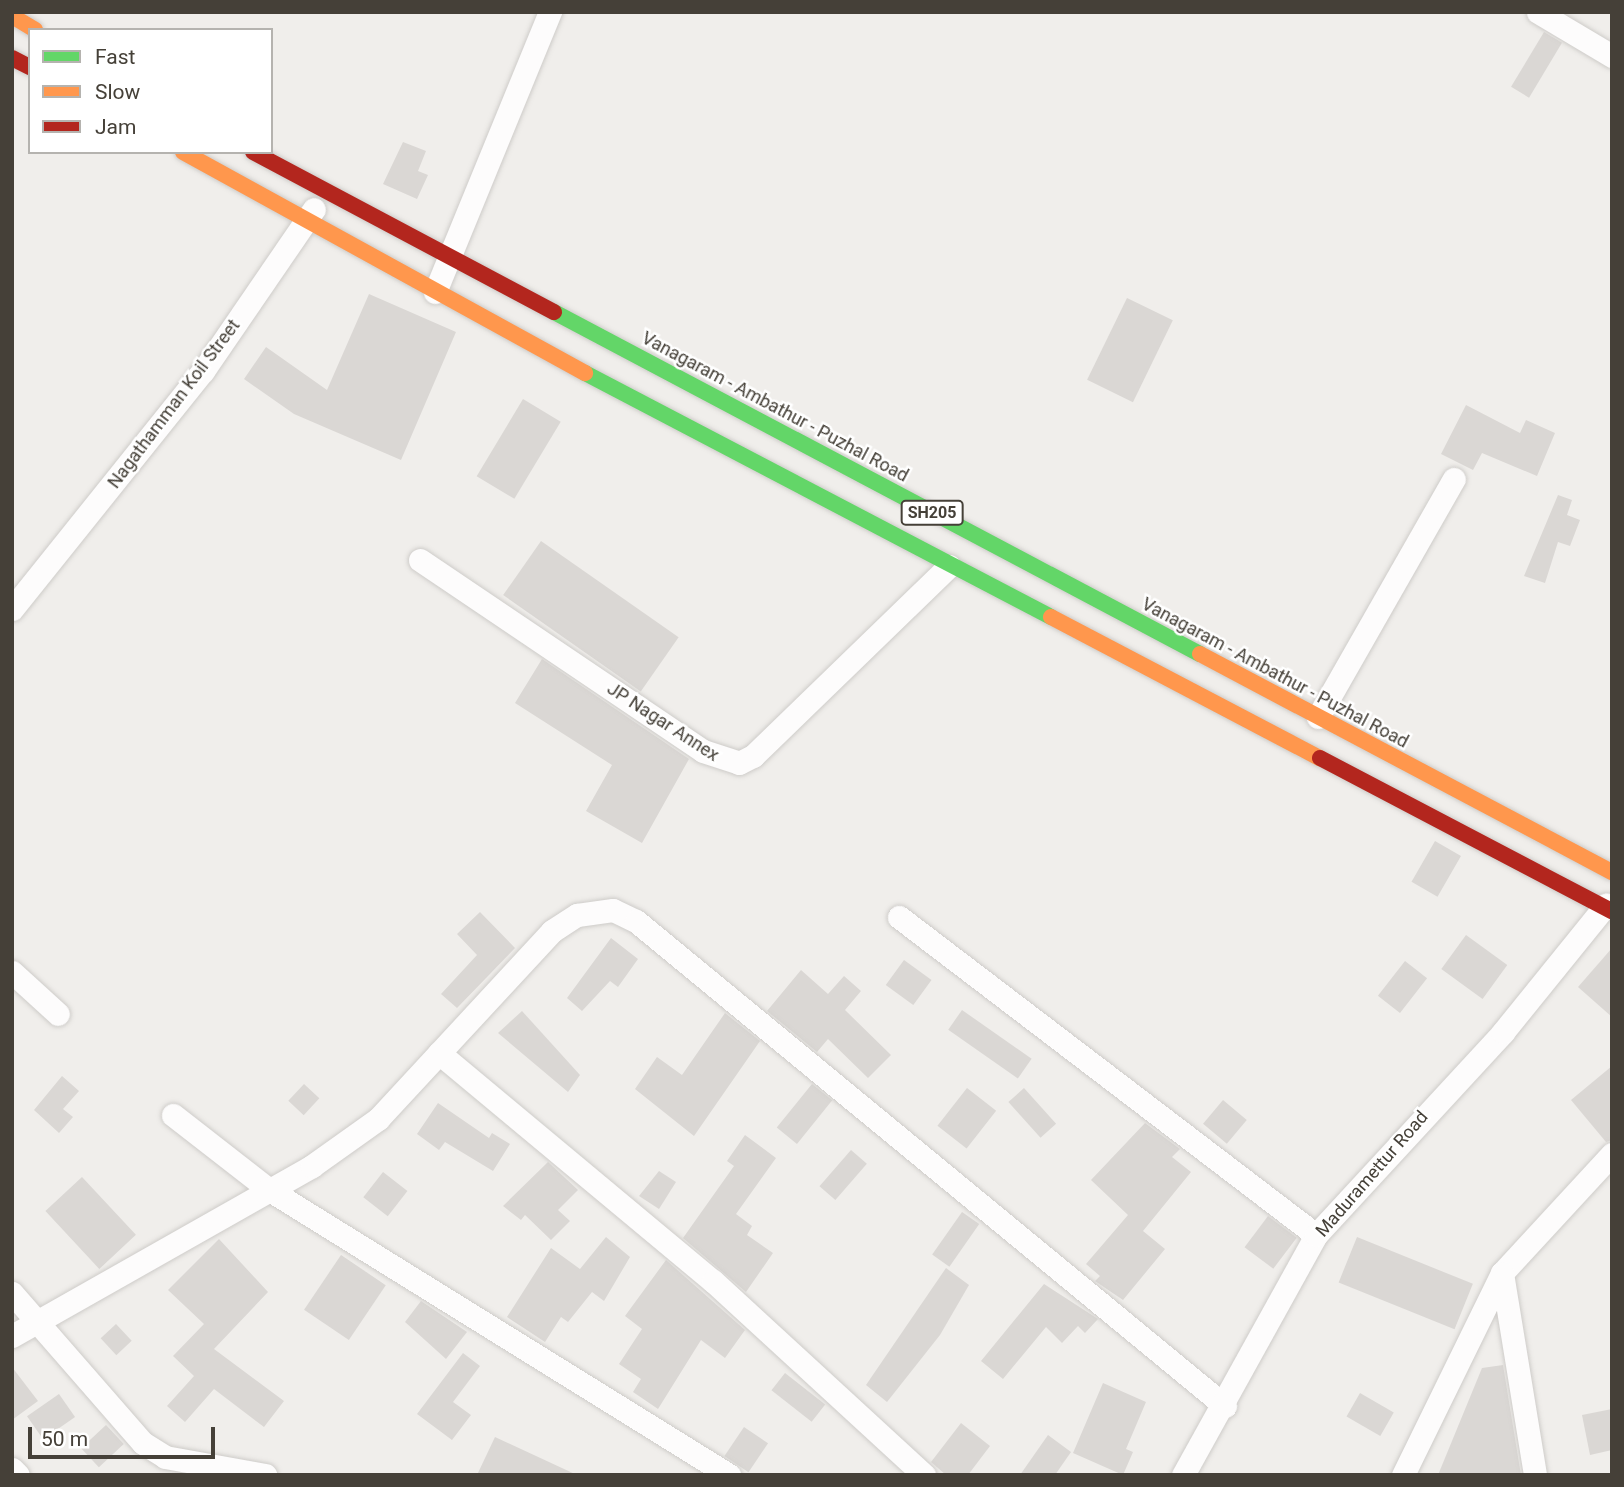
<!DOCTYPE html>
<style>
body{margin:0}
#map{position:relative;width:1624px;height:1487px;overflow:hidden;background:#f0eeeb;font-family:Roboto,sans-serif}
div>[style]{position:absolute}
[style*='--x']{left:calc(var(--x)*1px);top:calc(var(--y)*1px);width:calc(var(--w)*1px);rotate:calc(var(--a)*1deg)}
.building>*{inset:0;background:#dad7d4;transform-origin:0 0}
.roads{filter:drop-shadow(0 0 2px #ceccc9) drop-shadow(0 0 2px #ceccc9)}
.street>*{height:23px;margin:-11.5px;padding:0 11.5px;transform-origin:11.5px;border-radius:11.5px;background:#fdfcfc}
.fast>*{height:16px;margin:-8px;padding:0 8px;transform-origin:8px;border-radius:8px;background:#63d668}
.slow>*{height:16px;margin:-8px;padding:0 8px;transform-origin:8px;border-radius:8px;background:#ff974d}
.jam>*{height:16px;margin:-8px;padding:0 8px;transform-origin:8px;border-radius:8px;background:#b3261e}
span{translate:-50% -50%;white-space:nowrap;text-align:center;line-height:1.15;-webkit-text-stroke:5px #fff;paint-order:stroke}
.shield-label span{padding:2px 5px;background:#fff;border:2px solid;border-radius:5px;-webkit-text-stroke-width:0}
.shield-label{font-size:16px;color:#454038;font-weight:700}
.street-label{font-size:18px;color:#454038}
.frame{position:absolute;inset:0;border:14px solid #454038;pointer-events:none}
.legend{position:absolute;left:28px;top:28px;width:245px;height:126px;box-sizing:border-box;background:#fff;border:2px solid #b5b3af;margin:0;padding:9px 12px;list-style:none;font-size:21px;color:#454038}
.legend li{display:flex;align-items:center;gap:14px;height:35px}
.legend b{width:35px;border:2px solid #b5b3af}
.scale{position:absolute;left:28px;top:1427px;width:187px;height:32px;box-sizing:border-box;border:4px solid #454038;border-top:0;padding-left:9px;font-size:21px;line-height:24px;white-space:nowrap;color:#454038;-webkit-text-stroke:5px #fff;paint-order:stroke}
</style>
<div id="map">
<div class="building">
<div style="left:1544px;top:32px;width:21px;height:64px;rotate:31deg"></div>
<div style="clip-path:polygon(403px 142px,426px 151px,418px 171px,428px 175px,417px 199px,383px 184px)"></div>
<div style="clip-path:polygon(369px 294px,456px 332px,401px 460px,294px 414px,244px 379px,266px 347px,327px 390px)"></div>
<div style="left:1127px;top:298px;width:51px;height:91px;rotate:26deg"></div>
<div style="left:523px;top:399px;width:44px;height:90px;rotate:31deg"></div>
<div style="clip-path:polygon(1466px 405px,1520px 433px,1526px 420px,1555px 433px,1537px 476px,1482px 453px,1473px 470px,1441px 454px)"></div>
<div style="clip-path:polygon(1558px 495px,1572px 500px,1567px 515px,1580px 520px,1570px 546px,1558px 542px,1545px 583px,1524px 576px)"></div>
<div style="left:541px;top:541px;width:168px;height:66px;rotate:35deg"></div>
<div style="clip-path:polygon(542px 659px,689px 759px,642px 843px,586px 811px,612px 765px,515px 703px)"></div>
<div style="left:1435px;top:841px;width:30px;height:47px;rotate:30deg"></div>
<div style="clip-path:polygon(480px 912px,515px 948px,457px 1008px,441px 994px,477px 955px,457px 934px)"></div>
<div style="left:1466px;top:935px;width:51px;height:42px;rotate:36deg"></div>
<div style="clip-path:polygon(611px 938px,638px 959px,618px 987px,610px 981px,582px 1011px,567px 998px)"></div>
<div style="clip-path:polygon(1612px 948px,1612px 1017px,1578px 987px)"></div>
<div style="left:904px;top:960px;width:34px;height:31px;rotate:36deg"></div>
<div style="left:1405px;top:961px;width:28px;height:44px;rotate:38deg"></div>
<div style="clip-path:polygon(801px 970px,828px 994px,844px 976px,861px 991px,845px 1010px,891px 1055px,868px 1078px,828px 1039px,817px 1052px,767px 1011px)"></div>
<div style="left:962px;top:1010px;width:85px;height:24px;rotate:35deg"></div>
<div style="clip-path:polygon(522px 1011px,580px 1075px,568px 1092px,498px 1033px)"></div>
<div style="clip-path:polygon(725px 1013px,760px 1041px,694px 1136px,635px 1089px,657px 1057px,682px 1075px)"></div>
<div style="clip-path:polygon(1612px 1066px,1612px 1140px,1606px 1142px,1571px 1100px)"></div>
<div style="clip-path:polygon(62px 1076px,79px 1091px,63px 1109px,73px 1117px,59px 1133px,34px 1110px)"></div>
<div style="left:304px;top:1084px;width:21px;height:23px;rotate:43deg"></div>
<div style="left:812px;top:1084px;width:26px;height:56px;rotate:39deg"></div>
<div style="left:967px;top:1088px;width:37px;height:48px;rotate:38deg"></div>
<div style="left:1024px;top:1088px;width:48px;height:21px;rotate:48deg"></div>
<div style="left:1223px;top:1100px;width:31px;height:31px;rotate:40deg"></div>
<div style="clip-path:polygon(438px 1103px,489px 1138px,492px 1133px,510px 1144px,493px 1171px,445px 1142px,439px 1150px,417px 1134px)"></div>
<div style="clip-path:polygon(1145px 1123px,1180px 1149px,1172px 1157px,1191px 1172px,1143px 1231px,1165px 1249px,1123px 1300px,1095px 1281px,1100px 1276px,1086px 1264px,1128px 1215px,1091px 1180px)"></div>
<div style="clip-path:polygon(745px 1135px,776px 1158px,736px 1214px,752px 1226px,747px 1235px,773px 1253px,746px 1292px,683px 1238px,734px 1166px,727px 1161px)"></div>
<div style="left:851px;top:1150px;width:21px;height:48px;rotate:41deg"></div>
<div style="clip-path:polygon(548px 1162px,578px 1190px,558px 1210px,570px 1221px,551px 1240px,525px 1215px,521px 1220px,503px 1206px)"></div>
<div style="clip-path:polygon(659px 1171px,676px 1182px,659px 1209px,639px 1196px)"></div>
<div style="left:383px;top:1172px;width:31px;height:32px;rotate:38deg"></div>
<div style="left:82px;top:1177px;width:79px;height:50px;rotate:47deg"></div>
<div style="left:962px;top:1212px;width:21px;height:52px;rotate:35deg"></div>
<div style="left:1268px;top:1216px;width:36px;height:39px;rotate:37deg"></div>
<div style="clip-path:polygon(606px 1237px,630px 1257px,604px 1301px,592px 1292px,568px 1322px,561px 1317px,545px 1342px,507px 1317px,551px 1248px,580px 1269px)"></div>
<div style="left:1357px;top:1237px;width:125px;height:49px;rotate:22deg"></div>
<div style="clip-path:polygon(219px 1239px,268px 1292px,214px 1349px,284px 1401px,264px 1427px,214px 1389px,185px 1422px,167px 1406px,194px 1376px,173px 1356px,204px 1324px,168px 1290px)"></div>
<div style="left:341px;top:1255px;width:54px;height:66px;rotate:34deg"></div>
<div style="clip-path:polygon(666px 1260px,745px 1330px,725px 1358px,701px 1340px,658px 1409px,633px 1392px,641px 1379px,619px 1364px,642px 1329px,625px 1316px)"></div>
<div style="clip-path:polygon(946px 1268px,969px 1285px,940px 1335px,887px 1402px,866px 1385px)"></div>
<div style="clip-path:polygon(1044px 1284px,1098px 1319px,1085px 1333px,1078px 1326px,1062px 1343px,1046px 1327px,1003px 1379px,981px 1361px)"></div>
<div style="clip-path:polygon(421px 1301px,467px 1332px,446px 1359px,405px 1322px)"></div>
<div style="left:116px;top:1324px;width:23px;height:21px;rotate:47deg"></div>
<div style="clip-path:polygon(463px 1353px,480px 1366px,453px 1402px,471px 1415px,452px 1440px,417px 1414px)"></div>
<div style="clip-path:polygon(1503px 1365px,1521px 1475px,1438px 1475px,1482px 1368px)"></div>
<div style="clip-path:polygon(12px 1367px,38px 1401px,12px 1420px)"></div>
<div style="left:785px;top:1373px;width:51px;height:22px;rotate:38deg"></div>
<div style="clip-path:polygon(1103px 1383px,1146px 1402px,1126px 1449px,1133px 1452px,1123px 1475px,1073px 1453px)"></div>
<div style="left:1360px;top:1393px;width:39px;height:27px;rotate:30deg"></div>
<div style="left:59px;top:1394px;width:28px;height:39px;rotate:55deg"></div>
<div style="clip-path:polygon(1612px 1409px,1612px 1450px,1590px 1455px,1582px 1415px)"></div>
<div style="clip-path:polygon(961px 1423px,990px 1446px,968px 1475px,946px 1475px,931px 1462px)"></div>
<div style="left:106px;top:1425px;width:26px;height:34px;rotate:47deg"></div>
<div style="left:744px;top:1427px;width:29px;height:35px;rotate:34deg"></div>
<div style="clip-path:polygon(1048px 1435px,1071px 1452px,1055px 1475px,1020px 1475px)"></div>
<div style="clip-path:polygon(495px 1437px,577px 1475px,477px 1475px)"></div>
</div>
<div class="roads">
<div class="street">
<div style="--x:1538;--y:12;--w:86;--a:30.7"></div>
<div style="--x:435;--y:292;--w:303;--a:-67.7"></div>
<div style="--x:420;--y:560;--w:341;--a:34"></div>
<div style="--x:703;--y:751;--w:38;--a:18"></div>
<div style="--x:739;--y:763;--w:16;--a:-27"></div>
<div style="--x:753;--y:756;--w:273;--a:-44.1"></div>
<div style="--x:12;--y:609;--w:305;--a:-51.3"></div>
<div style="--x:203;--y:371;--w:196;--a:-55.6"></div>
<div style="--x:1318;--y:717;--w:274;--a:-60.3"></div>
<div style="--x:899;--y:917;--w:524;--a:37.33"></div>
<div style="--x:12;--y:972;--w:62;--a:42.4"></div>
<div style="--x:439;--y:1053;--w:356;--a:39.8"></div>
<div style="--x:713;--y:1281;--w:287;--a:42.6"></div>
<div style="--x:173;--y:1115;--w:120;--a:37.9"></div>
<div style="--x:268;--y:1189;--w:543;--a:31.82"></div>
<div style="--x:1502;--y:1273;--w:162;--a:-47.3"></div>
<div style="--x:12;--y:1293;--w:199;--a:48.9"></div>
<div style="--x:143;--y:1443;--w:26;--a:32"></div>
<div style="--x:165;--y:1457;--w:102;--a:10.2"></div>
<div style="--x:12;--y:1336;--w:345;--a:-29.5"></div>
<div style="--x:312;--y:1166;--w:81;--a:-35.5"></div>
<div style="--x:378;--y:1119;--w:256;--a:-47.2"></div>
<div style="--x:552;--y:931;--w:30;--a:-33"></div>
<div style="--x:577;--y:915;--w:36;--a:-8"></div>
<div style="--x:613;--y:910;--w:25;--a:26"></div>
<div style="--x:636;--y:921;--w:763;--a:39.47"></div>
<div style="--x:12;--y:1469;--w:8;--a:45"></div>
<div style="--x:1183;--y:1475;--w:274;--a:-61"></div>
<div style="--x:1316;--y:1235;--w:276;--a:-47.3"></div>
<div style="--x:1503;--y:1032;--w:164;--a:-51"></div>
<div style="--x:1403;--y:1475;--w:225;--a:-63.9"></div>
<div style="--x:1502;--y:1273;--w:205;--a:80.7"></div>
</div>
<div class="fast">
<div style="--x:554;--y:312;--w:731;--a:27.9"></div>
<div style="--x:585;--y:373;--w:526;--a:27.64"></div>
</div>
<div class="slow">
<div style="--x:12;--y:16;--w:27;--a:31"></div>
<div style="--x:183;--y:152;--w:459;--a:28.8"></div>
<div style="--x:1051;--y:617;--w:304;--a:27.7"></div>
<div style="--x:1200;--y:654;--w:466;--a:27.9"></div>
</div>
<div class="jam">
<div style="--x:12;--y:58;--w:20;--a:27"></div>
<div style="--x:253;--y:152;--w:341;--a:28"></div>
<div style="--x:1320;--y:758;--w:330;--a:27.7"></div>
</div>
</div>
<div class="shield-label">
<span style="left:932px;top:513px">SH205</span>
</div>
<div class="street-label">
<span style="left:174px;top:404px;rotate:-53deg">Nagathamman Koil Street</span>
<span style="left:775px;top:407px;rotate:28deg">Vanagaram - Ambathur - Puzhal Road</span>
<span style="left:1275px;top:673px;rotate:28deg">Vanagaram - Ambathur - Puzhal Road</span>
<span style="left:663px;top:722px;rotate:33deg">JP Nagar Annex</span>
<span style="left:1372px;top:1174px;rotate:-49deg">Maduramettur Road</span>
</div>
<div class="frame"></div>
<ul class="legend">
<li><b style="height:9px;background:#63d668"></b>Fast</li>
<li><b style="height:9px;background:#ff974d"></b>Slow</li>
<li><b style="height:9px;background:#b3261e"></b>Jam</li>
</ul>
<div class="scale">50 m</div>
</div>
